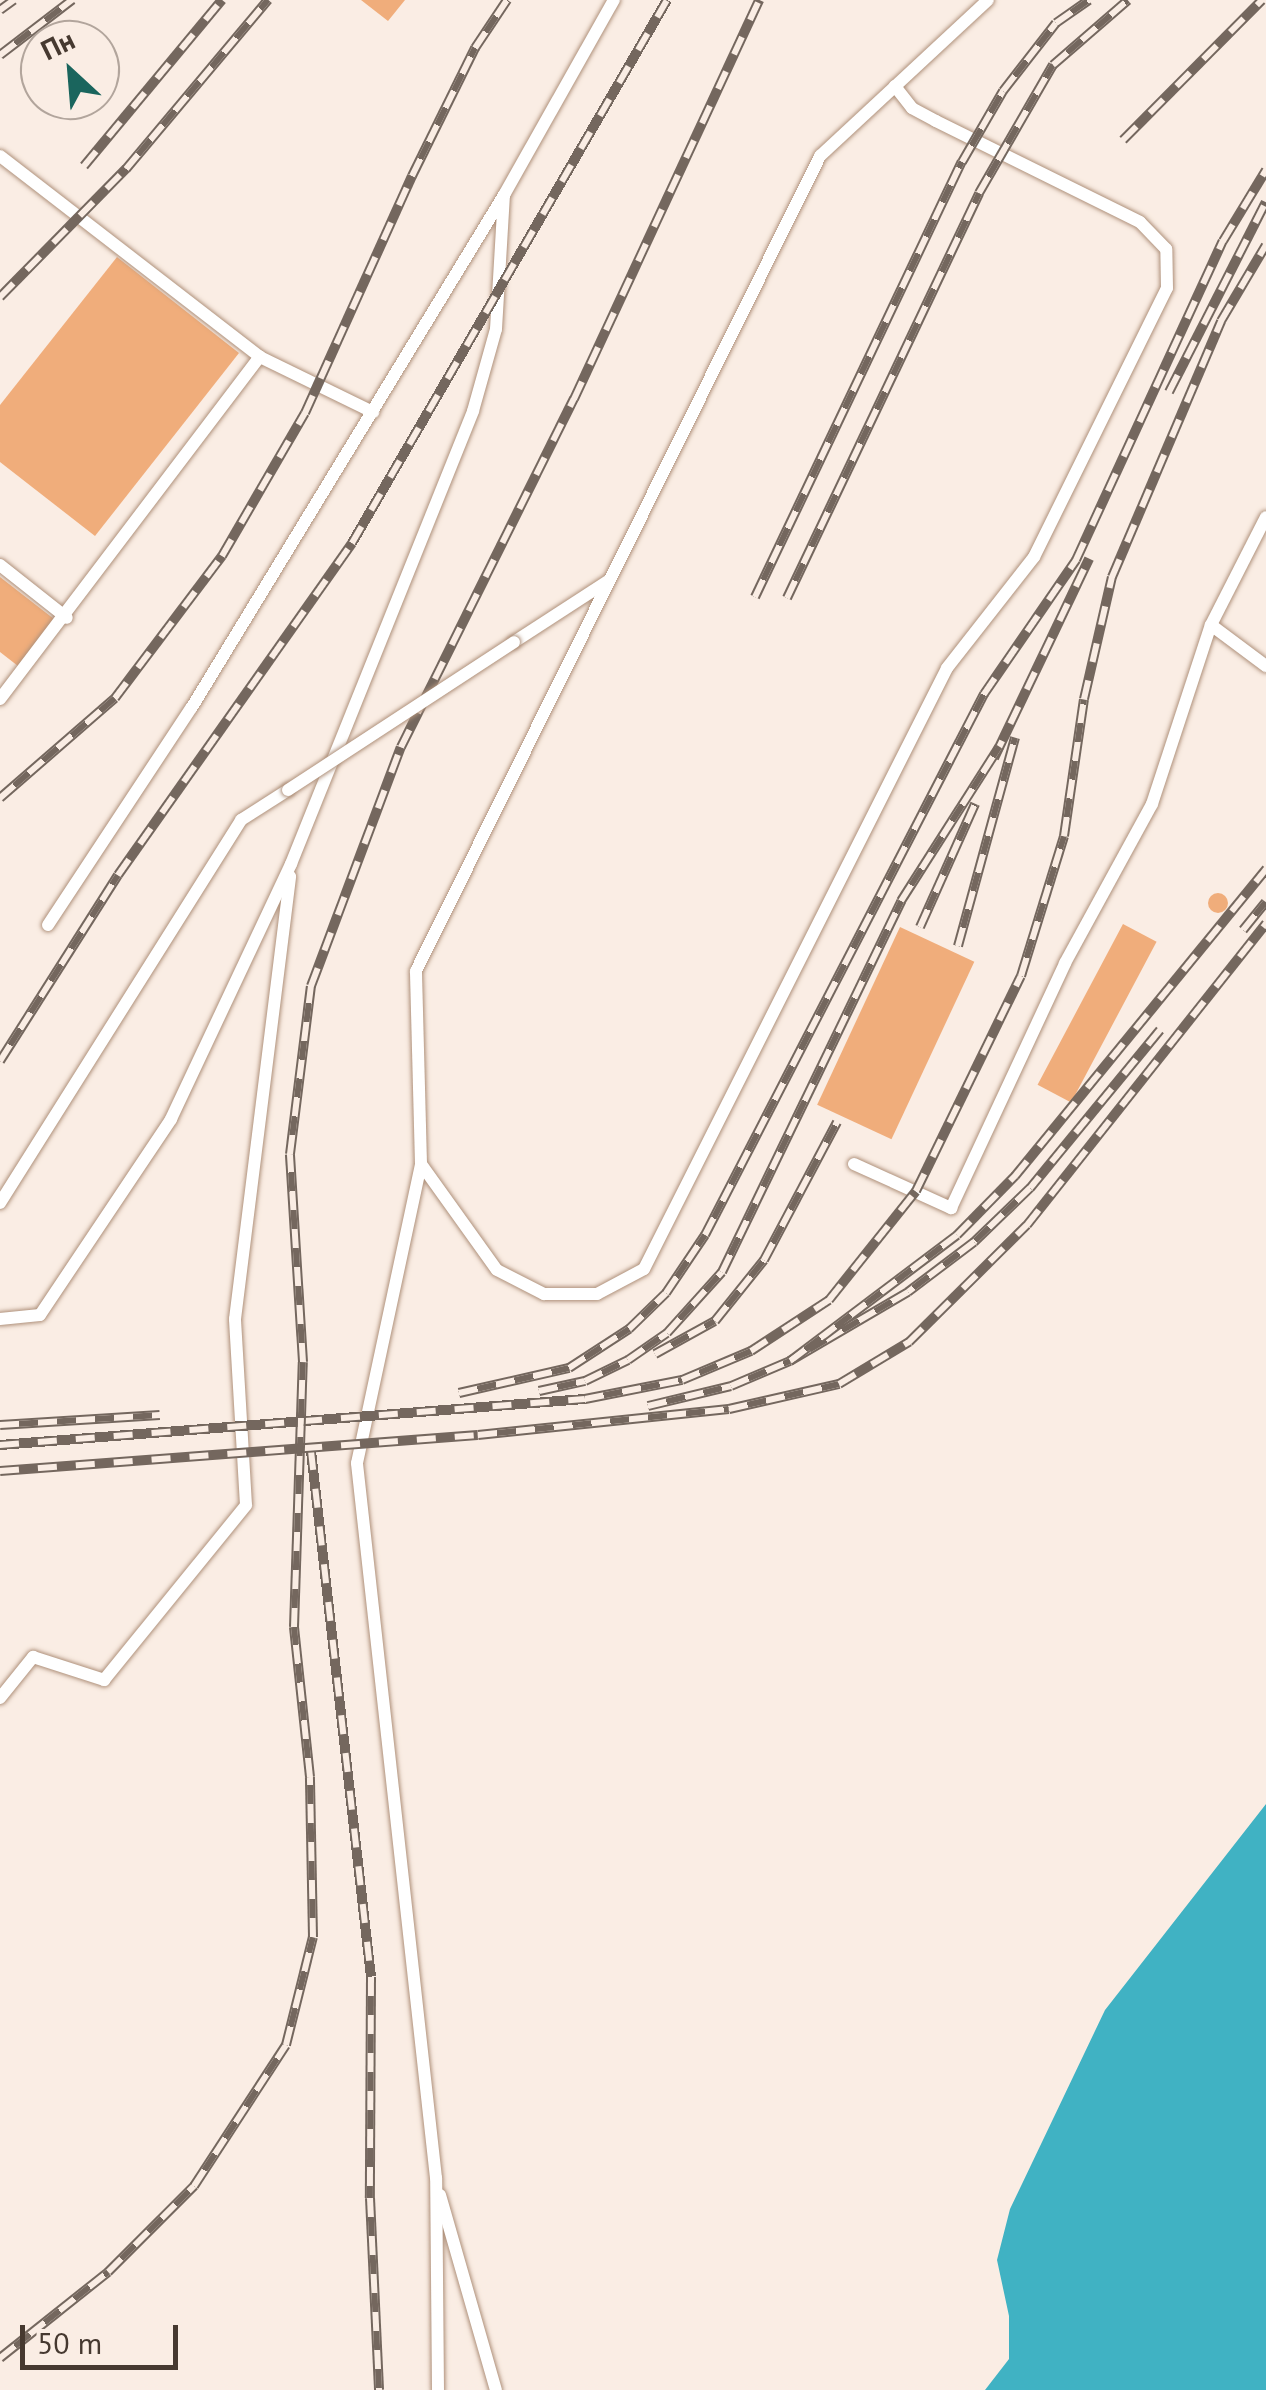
<!DOCTYPE html>
<meta charset="utf-8">
<style>
body{margin:0}
#map{position:relative;width:1266px;height:2390px;overflow:hidden;background:#faede4;font-family:"PT Sans",sans-serif}
div>[style]{position:absolute}
[style*='--x']{left:calc(var(--x)*1px);top:calc(var(--y)*1px);width:calc(var(--w)*1px);rotate:calc(var(--a)*1deg)}
.water>*{inset:0;background:#40b2c3}
.building>*{inset:0;background:#f0ad7b;transform-origin:0 0}
.round{border-radius:50%}
.roads{filter:drop-shadow(0 0 2px #af917b) drop-shadow(0 0 2px #af917b)}
.lane>*{height:12px;margin:-6px;padding:0 6px;transform-origin:6px;border-radius:6px;background:#fff}
.rail>*{height:10px;margin-top:-5px;transform-origin:0;background:repeating-linear-gradient(90deg,#faede4 0 19px,#74675e 0 38px);box-sizing:border-box;border-block:2px solid #74675e}
.bridges{filter:drop-shadow(0 0 2px #af917b) drop-shadow(0 0 2px #af917b)}
.lane-bridge>*{height:12px;margin:-6px;padding:0 6px;transform-origin:6px;border-radius:6px;background:#fff}
span{translate:-50% -50%;white-space:nowrap;text-align:center;line-height:1.15;-webkit-text-stroke:8px #faede4;paint-order:stroke}
.north{position:absolute;left:20px;top:20px;width:100px;height:100px;box-sizing:border-box;background:#faede4;border:2px solid #b2a59c;border-radius:50%;rotate:334deg;font-size:28px;font-weight:700;line-height:40px;text-align:center;color:#463930}
.north::after{content:'';display:block;margin:auto;width:35px;height:45px;background:#1a655d;clip-path:polygon(50% 0,100% 100%,50% 72%,0 100%)}
.scale{position:absolute;left:20px;top:2325px;width:158px;height:45px;box-sizing:border-box;border:5px solid #463930;border-top:0;padding-left:12px;font-size:30px;line-height:35px;white-space:nowrap;color:#463930;-webkit-text-stroke:8px #faede4;paint-order:stroke}
</style>
<div id="map">
<div class="water">
<div style="clip-path:polygon(1266px 1804px,1266px 2390px,985px 2390px,1009px 2359px,1009px 2316px,997px 2260px,1010px 2209px,1105px 2010px)"></div>
</div>
<div class="building">
<div style="clip-path:polygon(361px 0,405px 0,388px 21px)"></div>
<div style="clip-path:polygon(117px 257px,239px 353px,95px 536px,0 462px,0 405px)"></div>
<div style="clip-path:polygon(0 577px,54px 619px,18px 666px,0 652px)"></div>
<div class="round" style="left:1208px;top:893px;width:20px;height:20px"></div>
<div style="left:1123px;top:924px;width:38px;height:182px;rotate:28deg"></div>
<div style="left:900px;top:927px;width:82px;height:196px;rotate:25deg"></div>
</div>
<div class="roads">
<div class="lane">
<div style="--x:0;--y:156;--w:329;--a:37.7"></div>
<div style="--x:260;--y:357;--w:126;--a:26"></div>
<div style="--x:0;--y:565;--w:85;--a:38.3"></div>
<div style="--x:1211;--y:625;--w:69;--a:36.7"></div>
<div style="--x:514;--y:642;--w:112;--a:-33"></div>
<div style="--x:0;--y:699;--w:430;--a:-52.8"></div>
<div style="--x:48;--y:925;--w:261;--a:-56.6"></div>
<div style="--x:192;--y:707;--w:600;--a:-58.64"></div>
<div style="--x:504;--y:195;--w:224;--a:-60.6"></div>
<div style="--x:421;--y:1164;--w:130;--a:54.4"></div>
<div style="--x:497;--y:1270;--w:53;--a:27.1"></div>
<div style="--x:544;--y:1294;--w:53;--a:0"></div>
<div style="--x:597;--y:1294;--w:53;--a:-28"></div>
<div style="--x:644;--y:1269;--w:673;--a:-63.24"></div>
<div style="--x:947;--y:668;--w:141;--a:-51.9"></div>
<div style="--x:1034;--y:557;--w:300;--a:-63.7"></div>
<div style="--x:1167;--y:288;--w:39;--a:-91"></div>
<div style="--x:1166;--y:249;--w:37;--a:-134"></div>
<div style="--x:1140;--y:222;--w:228;--a:-153.7"></div>
<div style="--x:936;--y:121;--w:27;--a:-152"></div>
<div style="--x:912;--y:108;--w:28;--a:-128"></div>
<div style="--x:854;--y:1164;--w:107;--a:24.4"></div>
<div style="--x:951;--y:1208;--w:270;--a:-65"></div>
<div style="--x:1065;--y:963;--w:181;--a:-61.3"></div>
<div style="--x:1152;--y:804;--w:188;--a:-71.8"></div>
<div style="--x:1211;--y:625;--w:121;--a:-63"></div>
<div style="--x:0;--y:1203;--w:453;--a:-57.8"></div>
<div style="--x:241;--y:820;--w:56;--a:-32.6"></div>
<div style="--x:0;--y:1319;--w:40;--a:-5.7"></div>
<div style="--x:40;--y:1315;--w:236;--a:-56.2"></div>
<div style="--x:171;--y:1119;--w:282;--a:-64.8"></div>
<div style="--x:291;--y:864;--w:488;--a:-68.1"></div>
<div style="--x:473;--y:411;--w:85;--a:-74.3"></div>
<div style="--x:496;--y:329;--w:134;--a:-86.6"></div>
<div style="--x:0;--y:1698;--w:53;--a:-51.2"></div>
<div style="--x:33;--y:1657;--w:75;--a:17.9"></div>
<div style="--x:104;--y:1680;--w:225;--a:-50.9"></div>
<div style="--x:246;--y:1505;--w:186;--a:-93.4"></div>
<div style="--x:235;--y:1319;--w:446;--a:-82.9"></div>
<div style="--x:440;--y:2195;--w:203;--a:74"></div>
<div style="--x:438;--y:2390;--w:212;--a:-90.5"></div>
<div style="--x:436;--y:2178;--w:719;--a:-96.31"></div>
<div style="--x:357;--y:1463;--w:306;--a:-77.9"></div>
<div style="--x:421;--y:1164;--w:193;--a:-91.5"></div>
<div style="--x:416;--y:971;--w:910;--a:-63.63"></div>
<div style="--x:820;--y:156;--w:229;--a:-42.9"></div>
</div>
</div>
<div class="rail">
<div style="--x:0;--y:10;--w:17;--a:-36"></div>
<div style="--x:0;--y:55;--w:91;--a:-37.4"></div>
<div style="--x:1123;--y:140;--w:197;--a:-45.2"></div>
<div style="--x:84;--y:166;--w:216;--a:-50.3"></div>
<div style="--x:0;--y:297;--w:180;--a:-45.5"></div>
<div style="--x:126;--y:169;--w:221;--a:-50"></div>
<div style="--x:1169;--y:392;--w:213;--a:-63"></div>
<div style="--x:755;--y:597;--w:482;--a:-64.6"></div>
<div style="--x:962;--y:162;--w:82;--a:-60"></div>
<div style="--x:1003;--y:91;--w:86;--a:-52.1"></div>
<div style="--x:1056;--y:23;--w:40;--a:-34.9"></div>
<div style="--x:787;--y:598;--w:448;--a:-64.6"></div>
<div style="--x:979;--y:193;--w:148;--a:-60"></div>
<div style="--x:1053;--y:65;--w:99;--a:-40.9"></div>
<div style="--x:994;--y:758;--w:221;--a:-64.5"></div>
<div style="--x:0;--y:798;--w:152;--a:-41"></div>
<div style="--x:115;--y:698;--w:178;--a:-53"></div>
<div style="--x:222;--y:556;--w:165;--a:-59.9"></div>
<div style="--x:305;--y:413;--w:260;--a:-65.7"></div>
<div style="--x:412;--y:176;--w:143;--a:-63.8"></div>
<div style="--x:475;--y:48;--w:58;--a:-56.3"></div>
<div style="--x:920;--y:927;--w:135;--a:-65.9"></div>
<div style="--x:1243;--y:930;--w:36;--a:-51"></div>
<div style="--x:958;--y:946;--w:216;--a:-74.7"></div>
<div style="--x:1160;--y:1030;--w:205;--a:129.4"></div>
<div style="--x:1030;--y:1188;--w:78;--a:136"></div>
<div style="--x:974;--y:1242;--w:83;--a:142.9"></div>
<div style="--x:908;--y:1292;--w:137;--a:149.7"></div>
<div style="--x:790;--y:1361;--w:209;--a:-37"></div>
<div style="--x:957;--y:1235;--w:83;--a:-45.5"></div>
<div style="--x:1015;--y:1176;--w:397;--a:-50.7"></div>
<div style="--x:0;--y:1061;--w:220;--a:-57.6"></div>
<div style="--x:118;--y:875;--w:406;--a:-54.8"></div>
<div style="--x:352;--y:543;--w:628;--a:-59.88"></div>
<div style="--x:655;--y:1354;--w:68;--a:-28.8"></div>
<div style="--x:715;--y:1321;--w:78;--a:-51.2"></div>
<div style="--x:764;--y:1260;--w:156;--a:-62.1"></div>
<div style="--x:539;--y:1391;--w:47;--a:-12.3"></div>
<div style="--x:585;--y:1381;--w:48;--a:-26"></div>
<div style="--x:628;--y:1360;--w:47;--a:-34.7"></div>
<div style="--x:667;--y:1333;--w:82;--a:-48"></div>
<div style="--x:722;--y:1272;--w:412;--a:-64.2"></div>
<div style="--x:901;--y:901;--w:183;--a:-57.5"></div>
<div style="--x:459;--y:1393;--w:113;--a:-12.8"></div>
<div style="--x:569;--y:1368;--w:72;--a:-33"></div>
<div style="--x:629;--y:1329;--w:52;--a:-44.2"></div>
<div style="--x:666;--y:1293;--w:70;--a:-56.1"></div>
<div style="--x:705;--y:1235;--w:609;--a:-62.72"></div>
<div style="--x:984;--y:694;--w:163;--a:-55.5"></div>
<div style="--x:1076;--y:560;--w:351;--a:-65.3"></div>
<div style="--x:1223;--y:241;--w:83;--a:-58.8"></div>
<div style="--x:648;--y:1406;--w:85;--a:-13.5"></div>
<div style="--x:731;--y:1386;--w:64;--a:-23"></div>
<div style="--x:0;--y:1425;--w:160;--a:-3.6"></div>
<div style="--x:0;--y:1445;--w:587;--a:-4.5"></div>
<div style="--x:585;--y:1399;--w:99;--a:-11.1"></div>
<div style="--x:682;--y:1380;--w:75;--a:-22.8"></div>
<div style="--x:751;--y:1351;--w:93;--a:-33.2"></div>
<div style="--x:829;--y:1300;--w:139;--a:-51.4"></div>
<div style="--x:916;--y:1191;--w:239;--a:-64"></div>
<div style="--x:1021;--y:976;--w:146;--a:-72.9"></div>
<div style="--x:1064;--y:836;--w:138;--a:-81.7"></div>
<div style="--x:1084;--y:699;--w:125;--a:-77.1"></div>
<div style="--x:1112;--y:577;--w:278;--a:-66.9"></div>
<div style="--x:1221;--y:321;--w:88;--a:-59.4"></div>
<div style="--x:311;--y:1451;--w:529;--a:83.49"></div>
<div style="--x:371;--y:1977;--w:221;--a:90.3"></div>
<div style="--x:370;--y:2198;--w:192;--a:87.3"></div>
<div style="--x:0;--y:1471;--w:479;--a:-4.3"></div>
<div style="--x:478;--y:1435;--w:252;--a:-5.9"></div>
<div style="--x:729;--y:1409;--w:113;--a:-12.8"></div>
<div style="--x:839;--y:1384;--w:82;--a:-31"></div>
<div style="--x:909;--y:1342;--w:166;--a:-44.8"></div>
<div style="--x:1027;--y:1225;--w:385;--a:-51.6"></div>
<div style="--x:0;--y:2358;--w:138;--a:-38.5"></div>
<div style="--x:108;--y:2272;--w:122;--a:-45"></div>
<div style="--x:194;--y:2186;--w:168;--a:-56.9"></div>
<div style="--x:286;--y:2045;--w:111;--a:-76"></div>
<div style="--x:313;--y:1937;--w:160;--a:-91.1"></div>
<div style="--x:310;--y:1777;--w:151;--a:-96.1"></div>
<div style="--x:294;--y:1627;--w:265;--a:-88.1"></div>
<div style="--x:303;--y:1362;--w:208;--a:-93.6"></div>
<div style="--x:290;--y:1154;--w:169;--a:-82.9"></div>
<div style="--x:311;--y:986;--w:255;--a:-69.4"></div>
<div style="--x:401;--y:747;--w:389;--a:-63.6"></div>
<div style="--x:574;--y:399;--w:440;--a:-65.1"></div>
</div>
<div class="bridges">
<div class="lane-bridge">
<div style="--x:288;--y:790;--w:270;--a:-33.2"></div>
</div>
</div>
<div class="north">Пн</div>
<div class="scale">50 m</div>
</div>
